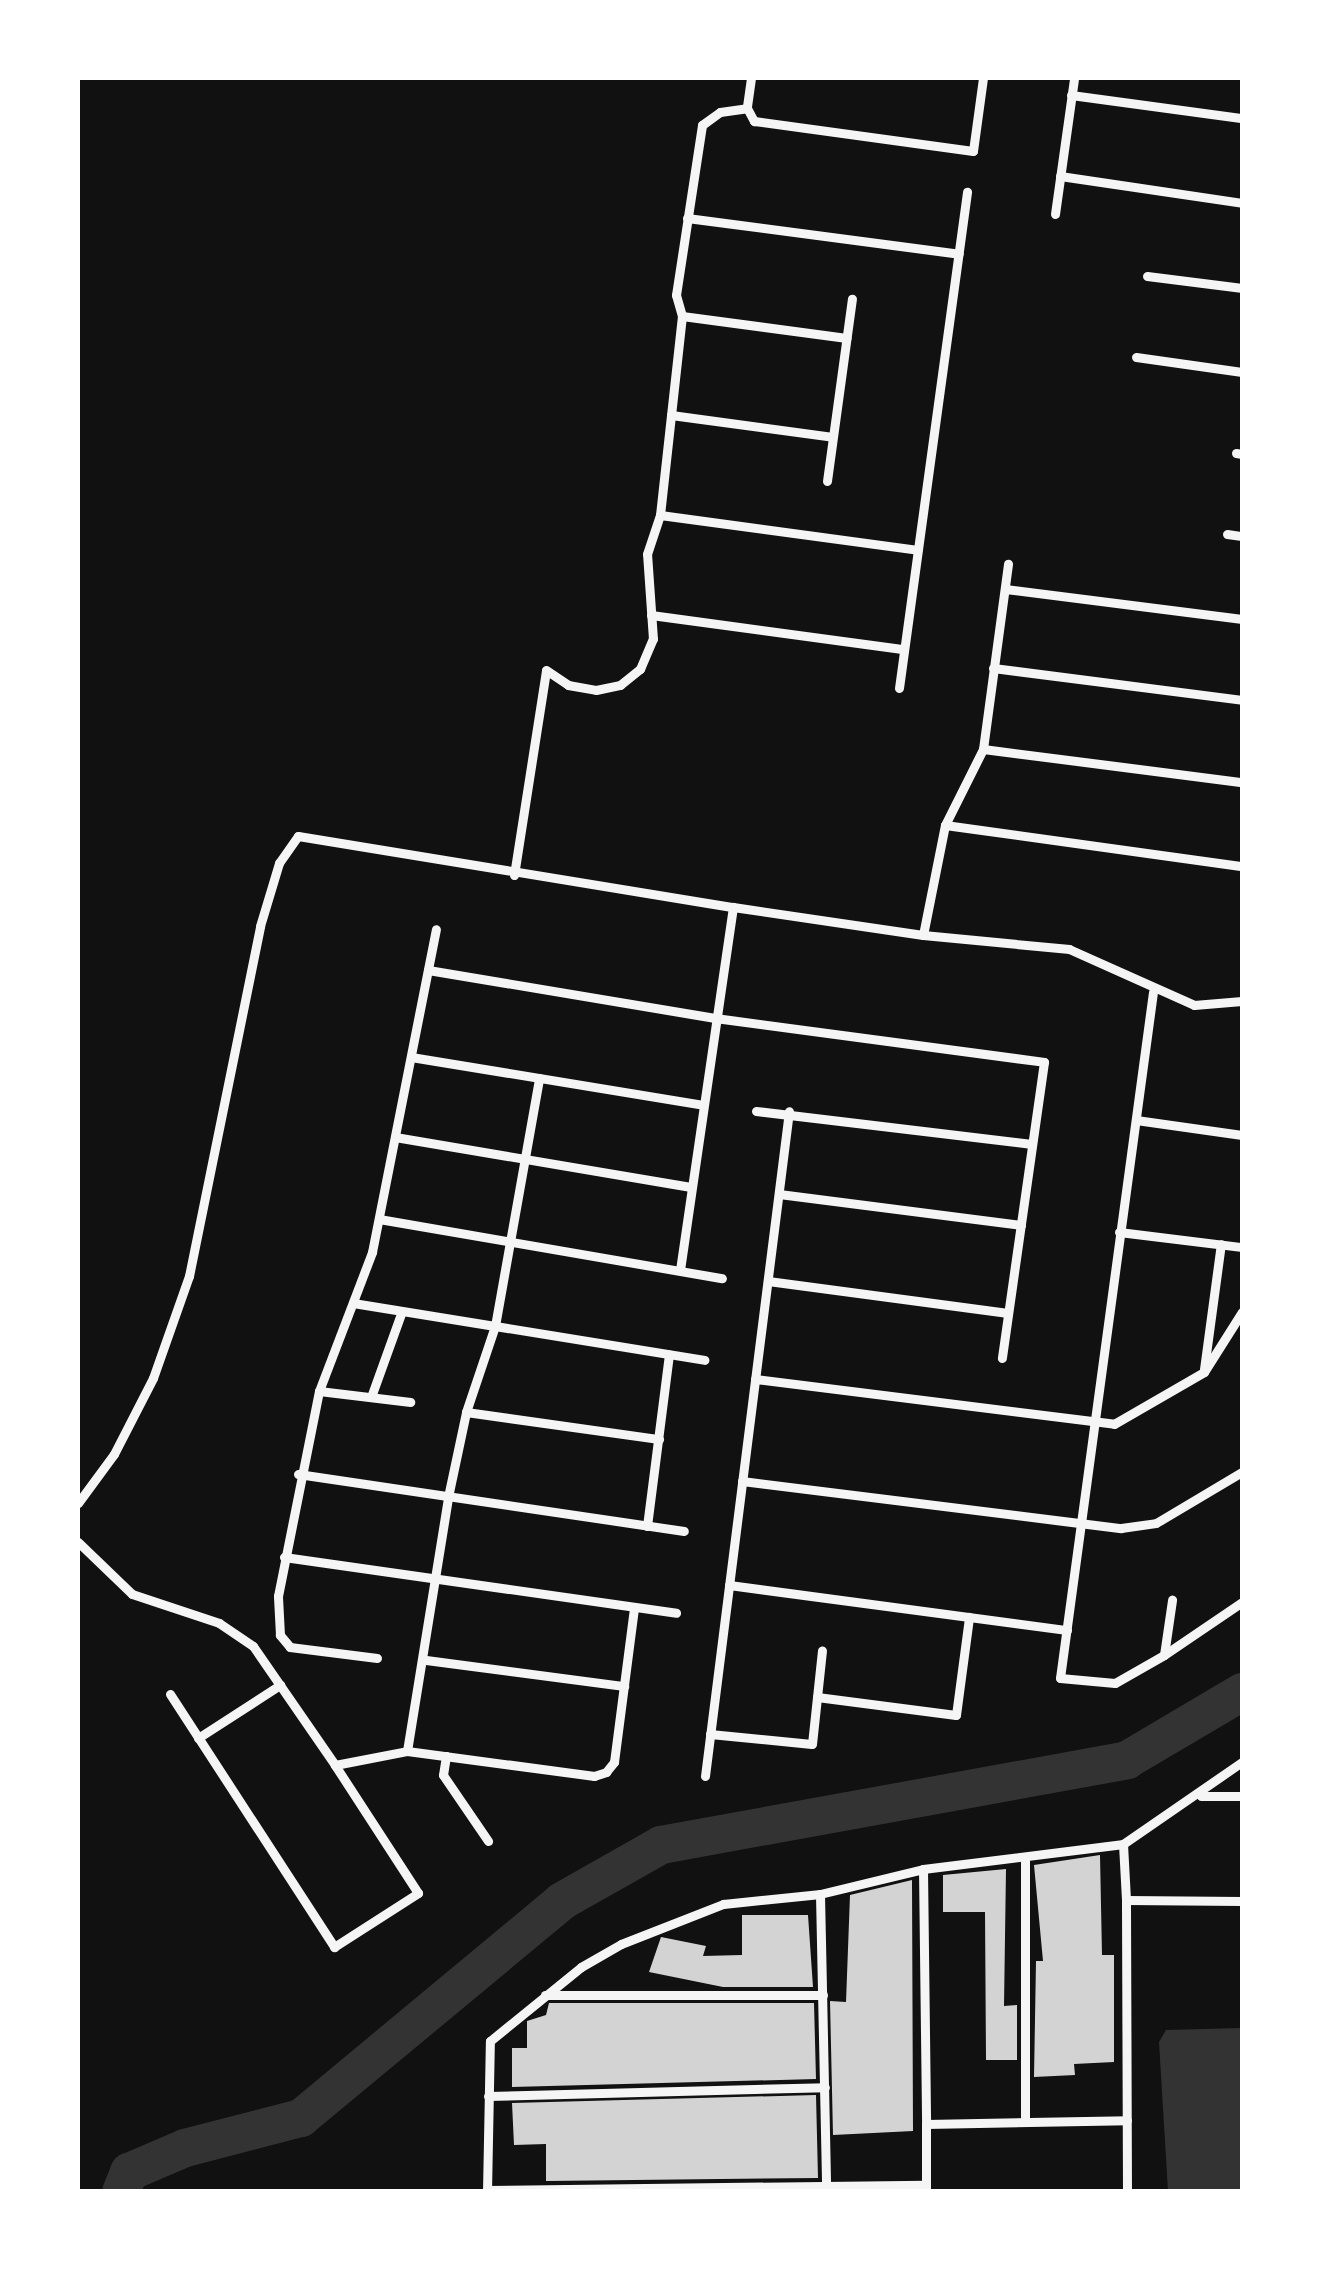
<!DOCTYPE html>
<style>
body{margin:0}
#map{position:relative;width:1320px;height:2269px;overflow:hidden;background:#111;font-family:Roboto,sans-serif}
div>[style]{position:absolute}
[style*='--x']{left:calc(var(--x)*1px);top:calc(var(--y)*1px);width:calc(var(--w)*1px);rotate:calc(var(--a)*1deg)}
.water>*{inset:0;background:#333}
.river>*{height:38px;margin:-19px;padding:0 19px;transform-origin:19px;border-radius:19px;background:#333}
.building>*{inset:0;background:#d3d3d3}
.minor>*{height:9px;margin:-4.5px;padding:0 4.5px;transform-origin:4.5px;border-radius:4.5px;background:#f5f5f5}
span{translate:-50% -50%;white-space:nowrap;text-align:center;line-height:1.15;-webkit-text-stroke:9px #fff;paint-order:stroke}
.frame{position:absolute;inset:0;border:80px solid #fff;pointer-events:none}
</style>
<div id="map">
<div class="water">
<div style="clip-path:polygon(1242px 2028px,1242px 2191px,1168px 2191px,1159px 2042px,1166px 2030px)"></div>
</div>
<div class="river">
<div style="--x:121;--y:2192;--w:22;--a:-68"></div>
<div style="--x:129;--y:2172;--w:61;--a:-23.2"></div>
<div style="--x:185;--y:2148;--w:120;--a:-14.5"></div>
<div style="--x:301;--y:2118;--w:339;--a:-39.7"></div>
<div style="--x:562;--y:1901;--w:114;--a:-29.5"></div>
<div style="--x:661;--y:1845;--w:474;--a:-10.3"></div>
<div style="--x:1127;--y:1760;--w:134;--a:-30.6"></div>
</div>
<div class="building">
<div style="clip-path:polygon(1100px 1855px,1102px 1955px,1114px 1955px,1114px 2062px,1074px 2064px,1075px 2075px,1034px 2077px,1036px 1961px,1043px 1961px,1034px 1865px)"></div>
<div style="clip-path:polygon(1006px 1869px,1004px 2006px,1017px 2005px,1017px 2060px,986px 2060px,985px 1912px,943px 1912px,943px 1875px)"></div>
<div style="clip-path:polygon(912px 1880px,913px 2131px,833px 2135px,830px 2001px,846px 2002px,850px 1895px)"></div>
<div style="clip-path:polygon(742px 1915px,808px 1915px,813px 1987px,723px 1987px,649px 1972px,661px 1937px,706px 1946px,703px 1956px,742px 1955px)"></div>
<div style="clip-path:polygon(549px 2003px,814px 2003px,816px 2079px,512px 2087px,512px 2048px,527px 2048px,527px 2021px,546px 2015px)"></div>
<div style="clip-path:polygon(816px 2095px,818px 2178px,546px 2181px,546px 2144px,514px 2145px,512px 2103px)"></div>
</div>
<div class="minor">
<div style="--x:751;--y:78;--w:30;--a:98"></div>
<div style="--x:747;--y:108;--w:15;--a:62"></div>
<div style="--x:754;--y:121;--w:221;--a:7.8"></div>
<div style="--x:973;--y:151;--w:74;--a:-82.2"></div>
<div style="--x:1071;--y:95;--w:173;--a:7.7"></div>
<div style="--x:1060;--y:176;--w:184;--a:8.4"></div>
<div style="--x:1055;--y:214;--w:137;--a:-82"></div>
<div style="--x:687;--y:218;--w:274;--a:7.5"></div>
<div style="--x:1147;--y:276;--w:96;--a:7.2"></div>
<div style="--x:682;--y:316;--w:166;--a:7.6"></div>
<div style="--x:1136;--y:357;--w:107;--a:8.1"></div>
<div style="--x:671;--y:415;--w:163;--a:7.7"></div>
<div style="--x:1236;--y:453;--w:6;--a:9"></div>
<div style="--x:827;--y:481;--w:184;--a:-82.2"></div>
<div style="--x:660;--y:515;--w:260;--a:7.7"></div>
<div style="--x:1227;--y:534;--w:15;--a:8"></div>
<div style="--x:1005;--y:589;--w:239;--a:7.2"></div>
<div style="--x:651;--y:615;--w:255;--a:7.7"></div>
<div style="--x:993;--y:668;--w:251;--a:7.3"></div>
<div style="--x:899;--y:688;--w:501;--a:-82.19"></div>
<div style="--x:983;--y:749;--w:261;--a:7.3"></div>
<div style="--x:945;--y:825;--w:300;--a:7.9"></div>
<div style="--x:514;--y:875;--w:207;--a:-81.1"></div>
<div style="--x:546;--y:670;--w:27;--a:34"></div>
<div style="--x:568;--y:685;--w:28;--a:10"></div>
<div style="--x:596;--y:690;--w:25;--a:-12"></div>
<div style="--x:620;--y:685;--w:26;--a:-39"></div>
<div style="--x:640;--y:669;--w:33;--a:-67"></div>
<div style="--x:653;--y:639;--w:85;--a:-94"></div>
<div style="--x:647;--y:554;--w:41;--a:-71.6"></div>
<div style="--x:660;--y:515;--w:200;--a:-83.7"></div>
<div style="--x:682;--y:316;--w:22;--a:-106"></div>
<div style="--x:676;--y:295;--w:172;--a:-81.3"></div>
<div style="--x:702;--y:125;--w:22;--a:-36"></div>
<div style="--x:720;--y:112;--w:27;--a:-8"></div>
<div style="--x:923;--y:935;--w:147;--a:5.5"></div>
<div style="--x:1069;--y:949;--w:137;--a:24.1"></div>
<div style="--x:1194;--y:1005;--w:48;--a:-4.8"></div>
<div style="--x:428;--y:970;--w:291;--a:9.5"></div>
<div style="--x:715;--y:1018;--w:332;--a:7.6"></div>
<div style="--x:1044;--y:1062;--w:299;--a:98.1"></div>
<div style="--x:1153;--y:992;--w:692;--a:97.72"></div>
<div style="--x:1060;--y:1678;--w:55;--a:5.2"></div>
<div style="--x:1115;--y:1683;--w:56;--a:-29.7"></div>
<div style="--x:1164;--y:1655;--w:56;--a:-81.7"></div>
<div style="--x:411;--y:1057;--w:296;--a:9.3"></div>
<div style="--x:756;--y:1111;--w:278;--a:6.8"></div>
<div style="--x:1136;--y:1120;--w:107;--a:8.1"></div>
<div style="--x:395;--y:1137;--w:300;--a:9.6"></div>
<div style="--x:779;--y:1194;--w:244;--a:7.3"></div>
<div style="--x:379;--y:1219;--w:348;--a:9.8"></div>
<div style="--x:1119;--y:1232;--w:124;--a:7"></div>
<div style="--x:680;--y:1270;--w:367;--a:-81.7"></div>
<div style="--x:733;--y:907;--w:192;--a:8.4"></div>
<div style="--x:923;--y:935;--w:112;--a:-78.7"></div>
<div style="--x:945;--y:825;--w:85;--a:-63.4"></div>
<div style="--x:983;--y:749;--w:187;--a:-82.3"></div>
<div style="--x:768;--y:1281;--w:242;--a:7.6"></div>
<div style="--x:353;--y:1303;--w:356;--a:9.2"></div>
<div style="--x:1204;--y:1369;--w:126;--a:-82.3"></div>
<div style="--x:755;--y:1379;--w:362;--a:7.1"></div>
<div style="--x:1114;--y:1424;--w:104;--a:-30"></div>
<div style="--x:1204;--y:1372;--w:71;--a:-57.7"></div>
<div style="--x:319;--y:1391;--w:92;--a:6.9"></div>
<div style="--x:371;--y:1397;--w:91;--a:-70.2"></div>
<div style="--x:466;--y:1412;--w:195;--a:8"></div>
<div style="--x:298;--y:1474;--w:390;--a:8.4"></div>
<div style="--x:742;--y:1481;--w:382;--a:7.1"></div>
<div style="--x:1121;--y:1528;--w:35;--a:-8"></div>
<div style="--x:1156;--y:1523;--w:100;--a:-30.7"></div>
<div style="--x:78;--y:1503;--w:61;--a:-53.7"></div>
<div style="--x:114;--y:1454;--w:85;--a:-62.8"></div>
<div style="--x:153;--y:1378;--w:108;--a:-70.6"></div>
<div style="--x:189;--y:1276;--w:357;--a:-78.5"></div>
<div style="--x:260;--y:926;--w:66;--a:-73.2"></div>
<div style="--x:279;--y:863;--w:33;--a:-55"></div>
<div style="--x:298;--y:836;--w:441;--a:9.3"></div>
<div style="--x:647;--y:1526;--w:173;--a:-82.7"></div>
<div style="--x:78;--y:1542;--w:75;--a:43.9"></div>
<div style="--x:132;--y:1594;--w:92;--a:18.4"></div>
<div style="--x:219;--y:1623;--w:41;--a:34.1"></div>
<div style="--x:253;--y:1646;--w:145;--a:55.4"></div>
<div style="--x:335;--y:1765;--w:73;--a:-11"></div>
<div style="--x:407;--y:1751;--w:257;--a:-80.8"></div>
<div style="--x:448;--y:1497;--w:87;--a:-78"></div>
<div style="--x:466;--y:1412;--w:91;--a:-71.4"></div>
<div style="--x:495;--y:1326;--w:252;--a:-79.9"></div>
<div style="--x:284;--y:1557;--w:396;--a:8.1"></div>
<div style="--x:729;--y:1585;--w:341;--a:7.6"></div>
<div style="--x:1164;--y:1655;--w:94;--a:-34.2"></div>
<div style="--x:377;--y:1658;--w:88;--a:-172.8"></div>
<div style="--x:290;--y:1647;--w:16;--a:-130"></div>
<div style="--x:280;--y:1635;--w:39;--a:-93"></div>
<div style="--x:278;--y:1596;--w:209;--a:-78.7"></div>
<div style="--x:319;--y:1391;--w:149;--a:-69.1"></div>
<div style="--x:372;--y:1252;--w:329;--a:-78.8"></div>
<div style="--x:426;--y:1660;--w:200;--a:7.5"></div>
<div style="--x:170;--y:1694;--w:302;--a:57"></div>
<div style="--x:334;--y:1947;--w:100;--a:-32.7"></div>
<div style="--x:418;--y:1893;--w:153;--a:-123"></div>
<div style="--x:817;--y:1697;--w:140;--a:7.4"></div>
<div style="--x:956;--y:1715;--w:99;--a:-82.4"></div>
<div style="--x:710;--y:1734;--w:102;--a:5.6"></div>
<div style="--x:812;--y:1744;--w:94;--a:-83.9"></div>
<div style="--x:198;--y:1738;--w:98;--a:-32.9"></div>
<div style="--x:407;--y:1751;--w:189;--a:7.6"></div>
<div style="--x:594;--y:1776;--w:13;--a:-18"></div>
<div style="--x:606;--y:1772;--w:13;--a:-51"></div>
<div style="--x:614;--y:1762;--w:156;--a:-82.6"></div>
<div style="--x:446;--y:1756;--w:19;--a:99"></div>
<div style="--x:443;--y:1775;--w:80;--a:55.7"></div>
<div style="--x:705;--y:1776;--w:670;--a:-82.8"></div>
<div style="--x:1201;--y:1796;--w:41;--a:0"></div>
<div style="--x:1123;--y:1844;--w:56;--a:86.9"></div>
<div style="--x:1025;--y:1857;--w:264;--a:90"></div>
<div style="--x:923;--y:1869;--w:255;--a:89.3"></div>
<div style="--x:820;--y:1894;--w:298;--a:88.8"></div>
<div style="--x:545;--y:1995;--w:278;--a:0"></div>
<div style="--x:488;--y:2096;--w:337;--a:-1.5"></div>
<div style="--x:487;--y:2190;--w:439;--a:-0.7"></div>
<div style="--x:487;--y:2192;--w:151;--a:-88.9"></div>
<div style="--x:490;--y:2041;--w:117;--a:-39.1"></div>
<div style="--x:581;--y:1967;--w:46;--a:-29.9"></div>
<div style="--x:621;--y:1944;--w:110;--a:-21.4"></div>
<div style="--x:723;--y:1904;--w:98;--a:-5.9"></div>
<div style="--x:820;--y:1894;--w:106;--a:-13.6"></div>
<div style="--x:923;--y:1869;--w:202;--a:-7.1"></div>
<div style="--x:1123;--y:1844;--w:145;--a:-34.6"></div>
<div style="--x:926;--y:2192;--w:68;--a:-90"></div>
<div style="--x:926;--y:2124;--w:201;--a:-1.1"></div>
<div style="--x:1127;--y:2192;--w:292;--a:-90.2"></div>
<div style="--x:1126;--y:1900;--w:116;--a:0.5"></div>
</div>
<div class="frame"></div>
</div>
